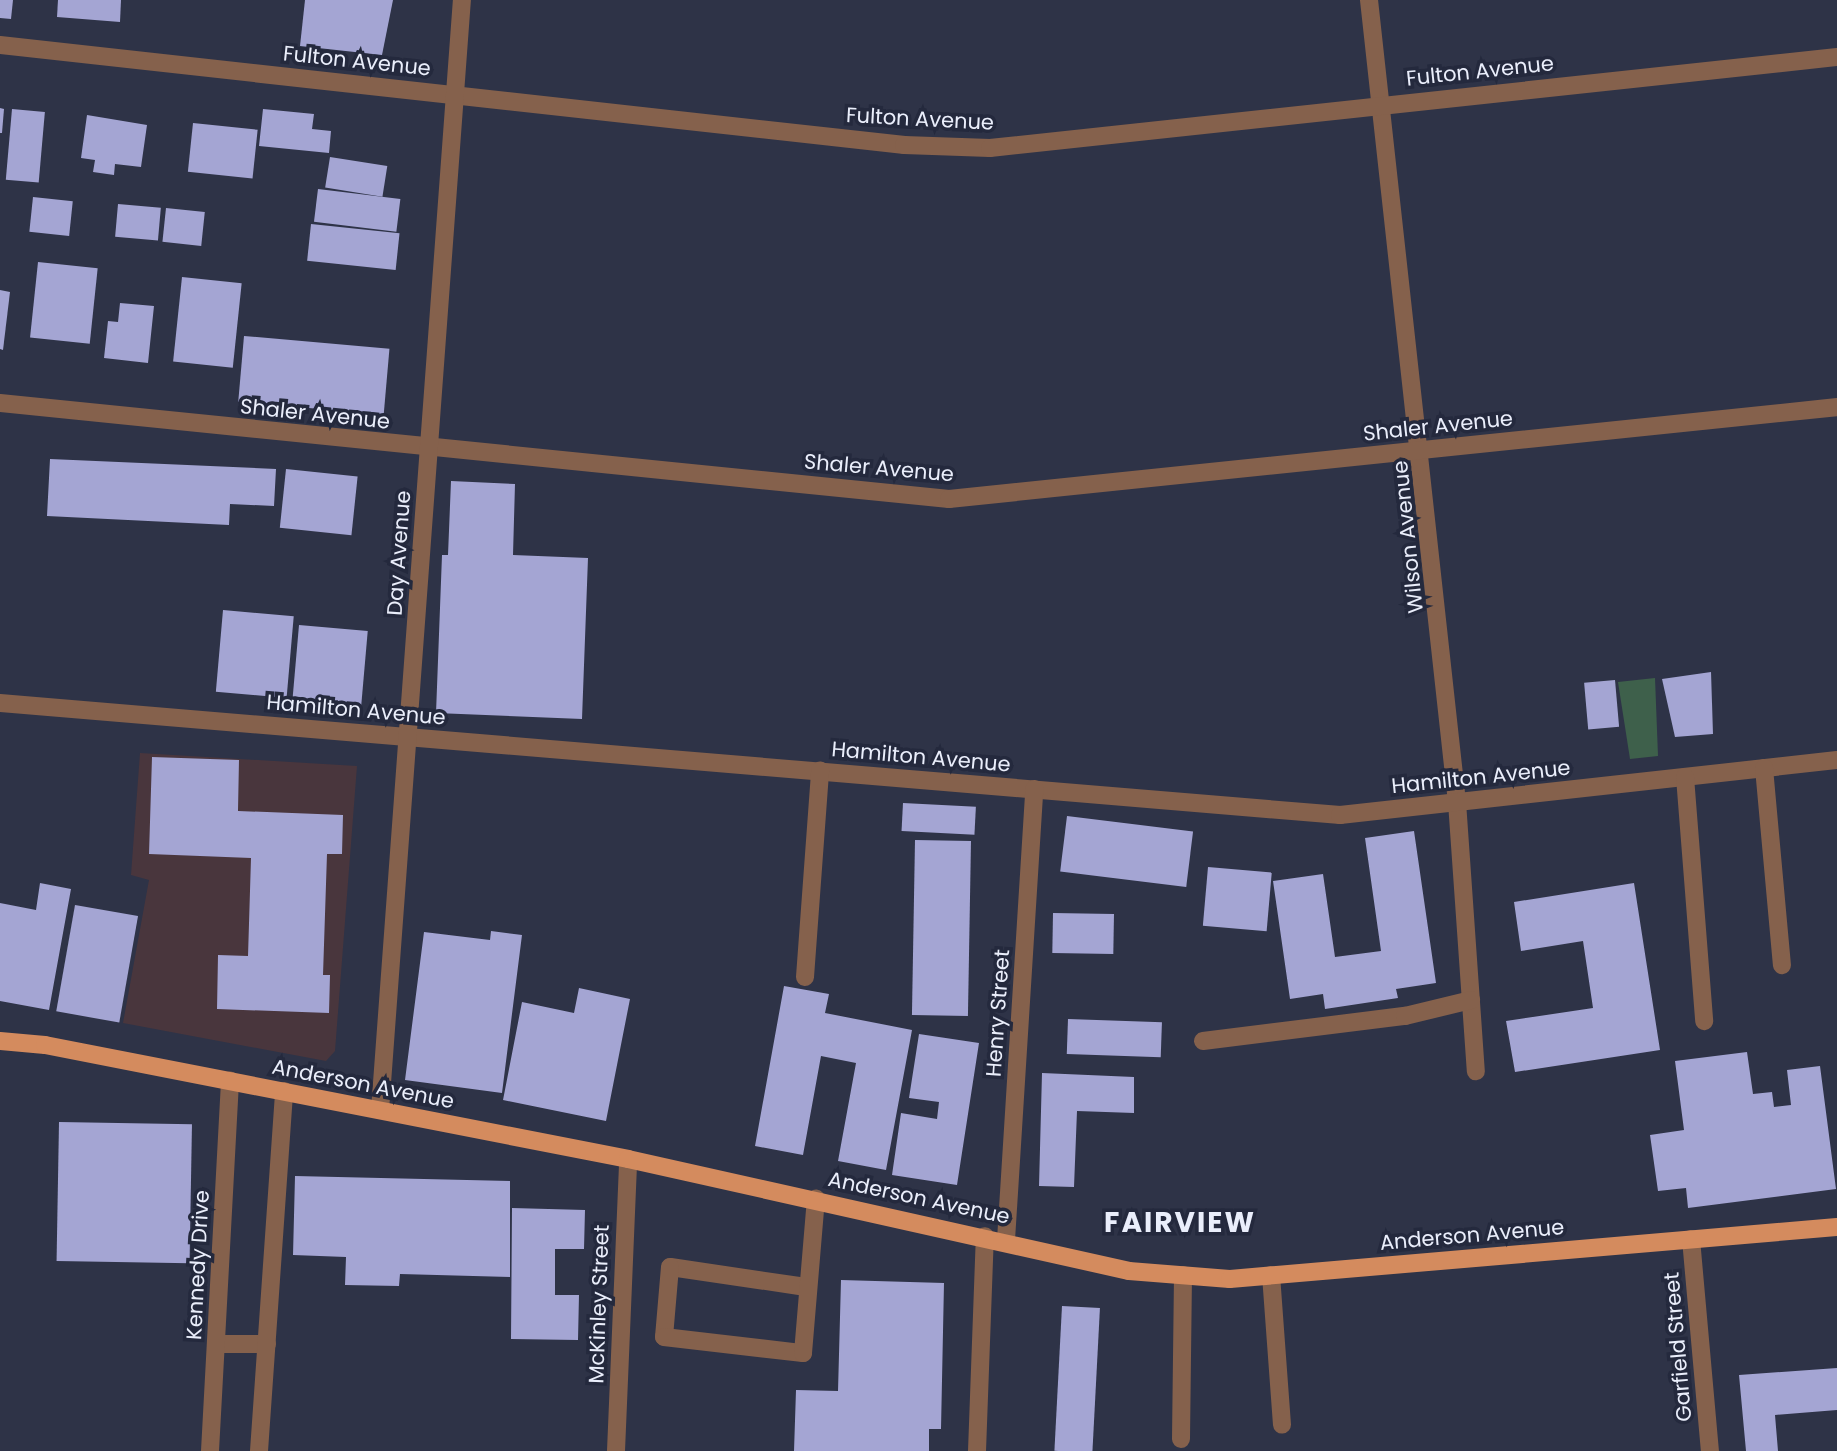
<!DOCTYPE html>
<style>
body{margin:0}
#map{position:relative;width:1837px;height:1451px;overflow:hidden;background:#2e3347;font-family:Poppins,sans-serif}
div>[style]{position:absolute}
[style*='--x']{left:calc(var(--x)*1px);top:calc(var(--y)*1px);width:calc(var(--w)*1px);rotate:calc(var(--a)*1deg)}
.education>*{inset:0;background:#49363d}
.green>*{inset:0;background:#3e604b}
.building>*{inset:0;background:#a4a5d3;transform-origin:0 0}
.minor>*{height:18px;margin:-9px;padding:0 9px;transform-origin:9px;border-radius:9px;background:#85614c}
.major>*{height:18px;margin:-9px;padding:0 9px;transform-origin:9px;border-radius:9px;background:#d48b5e}
span{translate:-50% -50%;white-space:nowrap;text-align:center;line-height:1.15;-webkit-text-stroke:7px #24293d;paint-order:stroke}
.street-label{font-size:21px;color:#eaeefb}
.district-label{font-size:28px;color:#eaeefb;font-weight:700;letter-spacing:2px}
</style>
<div id="map">
<div class="education">
<div style="clip-path:polygon(140px 753px,357px 766px,335px 1051px,326px 1061px,123px 1023px,149px 880px,131px 875px)"></div>
</div>
<div class="green">
<div style="clip-path:polygon(1655px 678px,1658px 756px,1630px 759px,1618px 682px)"></div>
</div>
<div class="building">
<div style="clip-path:polygon(0 0,13px 0,11px 19px,0 18px)"></div>
<div style="clip-path:polygon(58px 0,121px 0,120px 22px,57px 17px)"></div>
<div style="clip-path:polygon(305px 0,393px 0,382px 55px,300px 46px)"></div>
<div style="clip-path:polygon(0 108px,4px 109px,2px 133px,0 133px)"></div>
<div style="left:12px;top:109px;width:33px;height:71px;rotate:5deg"></div>
<div style="clip-path:polygon(263px 109px,314px 114px,312px 129px,331px 131px,329px 153px,259px 146px)"></div>
<div style="clip-path:polygon(87px 115px,147px 125px,141px 167px,115px 164px,114px 175px,93px 172px,95px 160px,81px 158px)"></div>
<div style="left:193px;top:123px;width:65px;height:49px;rotate:6deg"></div>
<div style="left:330px;top:157px;width:58px;height:31px;rotate:9deg"></div>
<div style="left:318px;top:189px;width:83px;height:33px;rotate:7deg"></div>
<div style="left:33px;top:197px;width:40px;height:35px;rotate:6deg"></div>
<div style="left:118px;top:204px;width:43px;height:33px;rotate:5deg"></div>
<div style="left:166px;top:208px;width:39px;height:34px;rotate:6deg"></div>
<div style="left:311px;top:224px;width:89px;height:37px;rotate:6deg"></div>
<div style="left:38px;top:262px;width:60px;height:76px;rotate:6deg"></div>
<div style="left:182px;top:277px;width:60px;height:85px;rotate:6deg"></div>
<div style="clip-path:polygon(0 290px,10px 292px,3px 350px,0 349px)"></div>
<div style="clip-path:polygon(120px 303px,154px 306px,148px 363px,104px 358px,108px 321px,118px 322px)"></div>
<div style="left:244px;top:336px;width:146px;height:66px;rotate:5deg"></div>
<div style="clip-path:polygon(50px 459px,276px 469px,274px 506px,230px 504px,229px 525px,47px 516px)"></div>
<div style="left:286px;top:469px;width:72px;height:59px;rotate:6deg"></div>
<div style="clip-path:polygon(451px 481px,515px 484px,513px 555px,588px 558px,582px 719px,436px 713px,442px 555px,448px 555px)"></div>
<div style="left:223px;top:610px;width:71px;height:82px;rotate:5deg"></div>
<div style="left:299px;top:625px;width:69px;height:77px;rotate:5deg"></div>
<div style="clip-path:polygon(1711px 672px,1713px 734px,1675px 737px,1662px 679px)"></div>
<div style="left:1615px;top:680px;width:47px;height:31px;rotate:85deg"></div>
<div style="clip-path:polygon(152px 757px,239px 760px,238px 811px,343px 815px,342px 854px,327px 854px,323px 975px,330px 975px,329px 1013px,217px 1009px,218px 955px,248px 956px,251px 858px,149px 854px)"></div>
<div style="left:903px;top:803px;width:73px;height:28px;rotate:3deg"></div>
<div style="left:1067px;top:816px;width:127px;height:56px;rotate:7deg"></div>
<div style="clip-path:polygon(1414px 831px,1436px 983px,1396px 989px,1398px 998px,1325px 1009px,1323px 994px,1290px 999px,1273px 881px,1323px 874px,1335px 957px,1381px 951px,1365px 838px)"></div>
<div style="left:915px;top:840px;width:56px;height:175px;rotate:1deg"></div>
<div style="left:1208px;top:867px;width:64px;height:59px;rotate:5deg"></div>
<div style="clip-path:polygon(40px 883px,71px 889px,49px 1010px,0 1001px,0 903px,36px 910px)"></div>
<div style="clip-path:polygon(1634px 883px,1660px 1050px,1515px 1072px,1506px 1021px,1593px 1008px,1583px 941px,1521px 951px,1514px 902px)"></div>
<div style="left:75px;top:905px;width:64px;height:108px;rotate:10deg"></div>
<div style="left:1053px;top:913px;width:61px;height:40px;rotate:1deg"></div>
<div style="clip-path:polygon(491px 931px,522px 935px,502px 1093px,405px 1080px,424px 932px,490px 940px)"></div>
<div style="clip-path:polygon(784px 986px,829px 994px,825px 1013px,912px 1030px,886px 1170px,838px 1161px,856px 1063px,821px 1056px,803px 1155px,755px 1146px)"></div>
<div style="clip-path:polygon(579px 988px,630px 999px,606px 1121px,503px 1100px,522px 1002px,574px 1013px)"></div>
<div style="left:1068px;top:1019px;width:94px;height:35px;rotate:2deg"></div>
<div style="clip-path:polygon(919px 1034px,979px 1043px,957px 1185px,892px 1175px,901px 1113px,937px 1119px,939px 1102px,909px 1098px)"></div>
<div style="clip-path:polygon(1747px 1052px,1753px 1094px,1772px 1092px,1774px 1107px,1791px 1105px,1787px 1070px,1820px 1066px,1836px 1189px,1688px 1208px,1686px 1188px,1658px 1191px,1650px 1135px,1684px 1130px,1675px 1061px)"></div>
<div style="clip-path:polygon(1042px 1073px,1134px 1077px,1134px 1113px,1077px 1111px,1074px 1187px,1039px 1186px)"></div>
<div style="left:59px;top:1122px;width:133px;height:139px;rotate:1deg"></div>
<div style="clip-path:polygon(295px 1176px,510px 1181px,510px 1277px,400px 1274px,399px 1286px,345px 1285px,346px 1257px,293px 1255px)"></div>
<div style="clip-path:polygon(512px 1208px,585px 1210px,584px 1249px,555px 1249px,555px 1295px,579px 1295px,578px 1340px,511px 1339px)"></div>
<div style="clip-path:polygon(841px 1280px,944px 1283px,941px 1429px,929px 1429px,929px 1451px,794px 1451px,796px 1390px,838px 1391px)"></div>
<div style="left:1062px;top:1306px;width:38px;height:145px;rotate:3deg"></div>
<div style="clip-path:polygon(1837px 1368px,1837px 1410px,1775px 1415px,1778px 1451px,1746px 1451px,1739px 1375px)"></div>
</div>
<div class="minor">
<div style="--x:1369;--y:0;--w:807;--a:83.74"></div>
<div style="--x:1457;--y:802;--w:270;--a:86"></div>
<div style="--x:0;--y:45;--w:910;--a:6.31"></div>
<div style="--x:904;--y:145;--w:86;--a:2"></div>
<div style="--x:990;--y:148;--w:852;--a:-6.13"></div>
<div style="--x:0;--y:403;--w:954;--a:5.78"></div>
<div style="--x:949;--y:499;--w:893;--a:-5.91"></div>
<div style="--x:0;--y:703;--w:1345;--a:4.78"></div>
<div style="--x:1340;--y:815;--w:500;--a:-6.31"></div>
<div style="--x:1764;--y:768;--w:198;--a:84.8"></div>
<div style="--x:1685;--y:777;--w:245;--a:85.5"></div>
<div style="--x:805;--y:977;--w:207;--a:-85.8"></div>
<div style="--x:1203;--y:1041;--w:204;--a:-7.1"></div>
<div style="--x:1405;--y:1016;--w:68;--a:-13.6"></div>
<div style="--x:380;--y:1110;--w:1113;--a:-85.78"></div>
<div style="--x:1691;--y:1239;--w:213;--a:84.9"></div>
<div style="--x:1006;--y:1240;--w:452;--a:-86.4"></div>
<div style="--x:1271;--y:1275;--w:150;--a:85.8"></div>
<div style="--x:806;--y:1287;--w:137;--a:-171.6"></div>
<div style="--x:670;--y:1267;--w:70;--a:94.9"></div>
<div style="--x:664;--y:1337;--w:140;--a:6.6"></div>
<div style="--x:803;--y:1353;--w:155;--a:-85.2"></div>
<div style="--x:217;--y:1344;--w:50;--a:0"></div>
<div style="--x:1181;--y:1439;--w:164;--a:-89.3"></div>
<div style="--x:210;--y:1451;--w:371;--a:-86.9"></div>
<div style="--x:259;--y:1451;--w:361;--a:-86"></div>
<div style="--x:616;--y:1451;--w:292;--a:-87.6"></div>
<div style="--x:977;--y:1451;--w:215;--a:-87.9"></div>
</div>
<div class="major">
<div style="--x:0;--y:1041;--w:45;--a:5.1"></div>
<div style="--x:45;--y:1045;--w:594;--a:11.06"></div>
<div style="--x:628;--y:1159;--w:513;--a:12.6"></div>
<div style="--x:1129;--y:1271;--w:101;--a:4.5"></div>
<div style="--x:1230;--y:1279;--w:609;--a:-4.9"></div>
</div>
<div class="street-label">
<span style="left:357px;top:61px;rotate:6deg">Fulton Avenue</span>
<span style="left:1480px;top:71px;rotate:-6deg">Fulton Avenue</span>
<span style="left:920px;top:119px;rotate:3deg">Fulton Avenue</span>
<span style="left:315px;top:414px;rotate:6deg">Shaler Avenue</span>
<span style="left:1438px;top:426px;rotate:-6deg">Shaler Avenue</span>
<span style="left:879px;top:468px;rotate:5deg">Shaler Avenue</span>
<span style="left:1408px;top:537px;rotate:-96deg">Wilson Avenue</span>
<span style="left:399px;top:553px;rotate:-86deg">Day Avenue</span>
<span style="left:356px;top:710px;rotate:5deg">Hamilton Avenue</span>
<span style="left:921px;top:757px;rotate:5deg">Hamilton Avenue</span>
<span style="left:1481px;top:777px;rotate:-6deg">Hamilton Avenue</span>
<span style="left:998px;top:1013px;rotate:-86deg">Henry Street</span>
<span style="left:363px;top:1084px;rotate:11deg">Anderson Avenue</span>
<span style="left:919px;top:1198px;rotate:12deg">Anderson Avenue</span>
<span style="left:1472px;top:1235px;rotate:-5deg">Anderson Avenue</span>
<span style="left:198px;top:1265px;rotate:-87deg">Kennedy Drive</span>
<span style="left:599px;top:1304px;rotate:-88deg">McKinley Street</span>
<span style="left:1678px;top:1347px;rotate:-95deg">Garfield Street</span>
</div>
<div class="district-label">
<span style="left:1180px;top:1223px">FAIRVIEW</span>
</div>
</div>
